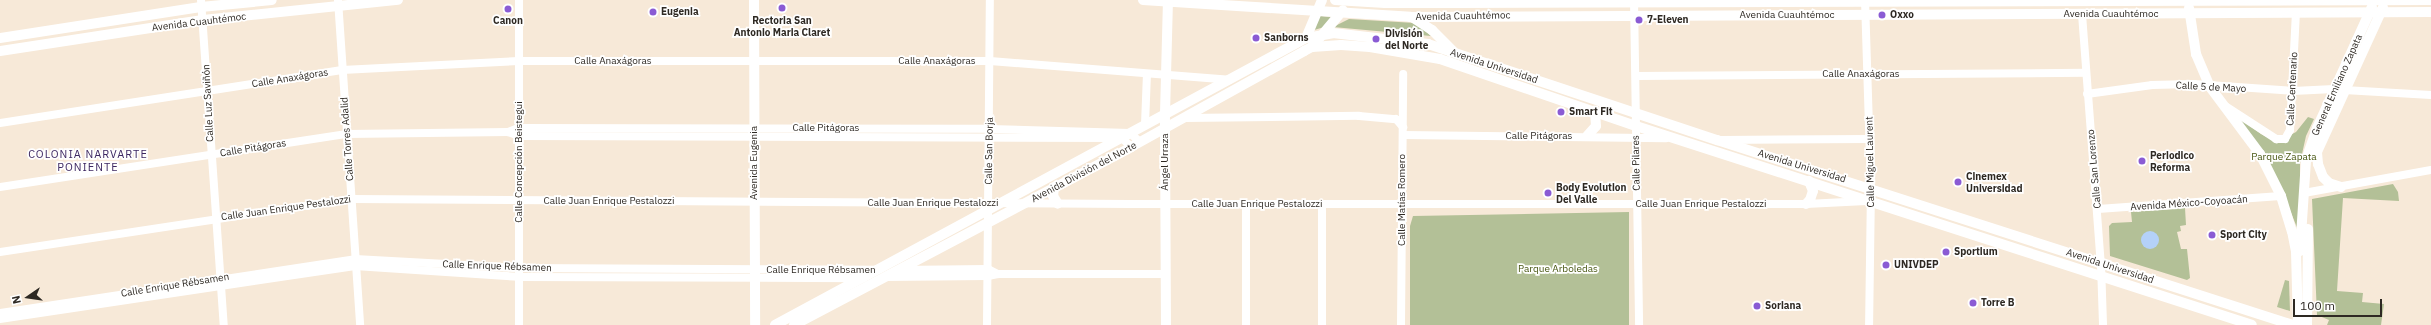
<!DOCTYPE html>
<meta charset="utf-8">
<style>
body{margin:0}
#map{position:relative;width:2431px;height:325px;overflow:hidden;background:#f7e9d8;font-family:"IBM Plex Sans",sans-serif}
div>[style]{position:absolute}
[style*='--x']{left:calc(var(--x)*1px);top:calc(var(--y)*1px);width:calc(var(--w)*1px);rotate:calc(var(--a)*1deg)}
.green>*{inset:0;background:#b3c097}
.water>*{inset:0;background:#b4d1f8}
.round{border-radius:50%}
.minor>*{height:8px;margin:-4px;padding:0 4px;transform-origin:4px;border-radius:4px;background:#fff}
.major>*{height:10px;margin:-5px;padding:0 5px;transform-origin:5px;border-radius:5px;background:#fff}
.dots>*{width:11px;height:11px;translate:-50% -50%;box-sizing:border-box;border:2px solid #fff;border-radius:50%}
span{translate:-50% -50%;white-space:nowrap;text-align:center;line-height:1.15;-webkit-text-stroke:3.5px #fff;paint-order:stroke}
.poi-label{font-size:10px;color:#2e2923;font-weight:700}
.left{translate:0 -50%;text-align:left}
.street-label{font-size:10px;color:#2e2923}
.park-label{font-size:10px;color:#475611}
.neighbourhood-label{font-size:11px;color:#3d2761;letter-spacing:1px}
.north{position:absolute;left:8px;top:277px;width:40px;height:40px;-webkit-text-stroke:3px #fff;paint-order:stroke;rotate:257deg;font-size:11px;font-weight:700;line-height:16px;text-align:center;color:#2e2923}
.north::after{content:'';display:block;margin:auto;width:14px;height:18px;background:#2e2923;clip-path:polygon(50% 0,100% 100%,50% 72%,0 100%)}
.scale{position:absolute;left:2293px;top:299px;width:89px;height:18px;box-sizing:border-box;border:2px solid #2e2923;border-top:0;padding-left:5px;font-size:12px;line-height:14px;white-space:nowrap;color:#2e2923;-webkit-text-stroke:3px #fff;paint-order:stroke}
</style>
<div id="map">
<div class="green">
<div style="clip-path:polygon(1320px 16px,1331px 17px,1328px 26px,1314px 30px)"></div>
<div style="clip-path:polygon(1349px 19px,1415px 23px,1431px 36px,1333px 27px)"></div>
<div style="clip-path:polygon(2236px 116px,2261px 134px,2277px 142px,2296px 132px,2308px 117px,2314px 119px,2306px 136px,2300px 163px,2300px 235px,2277px 178px)"></div>
<div style="clip-path:polygon(2393px 184px,2398px 192px,2399px 201px,2343px 198px,2337px 291px,2363px 293px,2362px 302px,2384px 304px,2381px 325px,2327px 325px,2329px 320px,2317px 315px,2312px 199px)"></div>
<div style="clip-path:polygon(2185px 208px,2186px 225px,2180px 226px,2181px 231px,2177px 232px,2181px 249px,2187px 249px,2190px 278px,2187px 280px,2110px 256px,2109px 226px,2112px 223px,2132px 222px,2131px 212px)"></div>
<div style="clip-path:polygon(1629px 212px,1629px 325px,1410px 325px,1410px 226px,1413px 216px)"></div>
<div style="clip-path:polygon(2285px 280px,2289px 281px,2290px 311px,2277px 307px)"></div>
</div>
<div class="water">
<div class="round" style="left:2141px;top:231px;width:18px;height:18px"></div>
</div>
<div class="minor">
<div style="--x:201;--y:0;--w:326;--a:86"></div>
<div style="--x:338;--y:0;--w:326;--a:86.1"></div>
<div style="--x:1634;--y:0;--w:325;--a:89.1"></div>
<div style="--x:1865;--y:0;--w:188;--a:88.2"></div>
<div style="--x:1871;--y:188;--w:137;--a:90.8"></div>
<div style="--x:2082;--y:14;--w:251;--a:85.7"></div>
<div style="--x:2101;--y:264;--w:61;--a:88.1"></div>
<div style="--x:1636;--y:76;--w:450;--a:-0.4"></div>
<div style="--x:2344;--y:90;--w:87;--a:3.3"></div>
<div style="--x:2087;--y:94;--w:66;--a:-7.9"></div>
<div style="--x:2152;--y:85;--w:42;--a:-1.4"></div>
<div style="--x:2194;--y:84;--w:99;--a:4"></div>
<div style="--x:2293;--y:91;--w:41;--a:-2.8"></div>
<div style="--x:2227;--y:107;--w:59;--a:33.1"></div>
<div style="--x:2276;--y:139;--w:9;--a:0"></div>
<div style="--x:2285;--y:139;--w:10;--a:-61"></div>
<div style="--x:2290;--y:130;--w:117;--a:-87.1"></div>
<div style="--x:1185;--y:118;--w:174;--a:-0.7"></div>
<div style="--x:1359;--y:116;--w:37;--a:5"></div>
<div style="--x:1396;--y:119;--w:11;--a:49"></div>
<div style="--x:0;--y:123;--w:346;--a:-8.8"></div>
<div style="--x:342;--y:70;--w:177;--a:-2.9"></div>
<div style="--x:519;--y:61;--w:471;--a:0"></div>
<div style="--x:990;--y:61;--w:240;--a:4.5"></div>
<div style="--x:1145;--y:125;--w:51;--a:-87.8"></div>
<div style="--x:508;--y:132;--w:12;--a:20"></div>
<div style="--x:519;--y:136;--w:603;--a:0.19"></div>
<div style="--x:1122;--y:138;--w:13;--a:45"></div>
<div style="--x:1403;--y:135;--w:263;--a:0.7"></div>
<div style="--x:1722;--y:140;--w:148;--a:-0.4"></div>
<div style="--x:0;--y:187;--w:351;--a:-8.7"></div>
<div style="--x:347;--y:134;--w:161;--a:-0.7"></div>
<div style="--x:508;--y:132;--w:11;--a:-22"></div>
<div style="--x:518;--y:128;--w:471;--a:0.1"></div>
<div style="--x:989;--y:129;--w:141;--a:1.6"></div>
<div style="--x:1130;--y:133;--w:13;--a:42"></div>
<div style="--x:2304;--y:193;--w:129;--a:-10.3"></div>
<div style="--x:1322;--y:204;--w:121;--a:90"></div>
<div style="--x:2098;--y:209;--w:183;--a:-4.1"></div>
<div style="--x:0;--y:252;--w:355;--a:-8.6"></div>
<div style="--x:351;--y:199;--w:780;--a:0.37"></div>
<div style="--x:1131;--y:204;--w:675;--a:0"></div>
<div style="--x:1806;--y:204;--w:60;--a:-2.9"></div>
<div style="--x:898;--y:270;--w:90;--a:-0.6"></div>
<div style="--x:988;--y:269;--w:11;--a:27"></div>
<div style="--x:885;--y:277;--w:103;--a:-0.6"></div>
<div style="--x:988;--y:276;--w:10;--a:-11"></div>
<div style="--x:998;--y:274;--w:167;--a:0"></div>
<div style="--x:0;--y:313;--w:359;--a:-8.6"></div>
<div style="--x:355;--y:259;--w:164;--a:3.1"></div>
<div style="--x:519;--y:268;--w:358;--a:0.3"></div>
<div style="--x:0;--y:319;--w:359;--a:-8.5"></div>
<div style="--x:355;--y:266;--w:164;--a:3.8"></div>
<div style="--x:519;--y:277;--w:344;--a:0.2"></div>
<div style="--x:519;--y:325;--w:325;--a:-90"></div>
<div style="--x:987;--y:325;--w:325;--a:-89.5"></div>
<div style="--x:1246;--y:325;--w:121;--a:-90"></div>
<div style="--x:1401;--y:325;--w:251;--a:-89.5"></div>
</div>
<div class="major">
<div style="--x:754;--y:0;--w:325;--a:89.8"></div>
<div style="--x:1143;--y:0;--w:268;--a:3.6"></div>
<div style="--x:1410;--y:17;--w:1021;--a:-0.28"></div>
<div style="--x:1335;--y:0;--w:50;--a:3.4"></div>
<div style="--x:1385;--y:3;--w:72;--a:0"></div>
<div style="--x:1457;--y:3;--w:974;--a:-0.18"></div>
<div style="--x:2189;--y:8;--w:47;--a:81.3"></div>
<div style="--x:2196;--y:54;--w:36;--a:67"></div>
<div style="--x:2210;--y:87;--w:84;--a:53.3"></div>
<div style="--x:2260;--y:154;--w:47;--a:63.4"></div>
<div style="--x:2281;--y:196;--w:37;--a:73"></div>
<div style="--x:2292;--y:231;--w:20;--a:79"></div>
<div style="--x:2296;--y:251;--w:74;--a:88.5"></div>
<div style="--x:1412;--y:17;--w:24;--a:33"></div>
<div style="--x:1432;--y:30;--w:30;--a:45"></div>
<div style="--x:0;--y:38;--w:203;--a:-8.8"></div>
<div style="--x:201;--y:7;--w:71;--a:-5.6"></div>
<div style="--x:1306;--y:38;--w:41;--a:-67.2"></div>
<div style="--x:1312;--y:47;--w:29;--a:-4"></div>
<div style="--x:1341;--y:45;--w:29;--a:4"></div>
<div style="--x:1370;--y:47;--w:71;--a:9.7"></div>
<div style="--x:1440;--y:59;--w:207;--a:18.9"></div>
<div style="--x:1636;--y:126;--w:647;--a:17.9"></div>
<div style="--x:0;--y:51;--w:205;--a:-8.7"></div>
<div style="--x:203;--y:20;--w:196;--a:-5.9"></div>
<div style="--x:1587;--y:136;--w:13;--a:-48"></div>
<div style="--x:1596;--y:126;--w:14;--a:-94"></div>
<div style="--x:1054;--y:187;--w:9;--a:96"></div>
<div style="--x:1053;--y:196;--w:9;--a:58"></div>
<div style="--x:2341;--y:187;--w:13;--a:-162"></div>
<div style="--x:2329;--y:183;--w:8;--a:-135"></div>
<div style="--x:2323;--y:177;--w:14;--a:-111"></div>
<div style="--x:2318;--y:164;--w:12;--a:-95"></div>
<div style="--x:2317;--y:152;--w:159;--a:-65.5"></div>
<div style="--x:1806;--y:204;--w:6;--a:-45"></div>
<div style="--x:1810;--y:200;--w:9;--a:-72"></div>
<div style="--x:1813;--y:191;--w:11;--a:-112"></div>
<div style="--x:2300;--y:251;--w:91;--a:-86.2"></div>
<div style="--x:2306;--y:160;--w:34;--a:-71"></div>
<div style="--x:2317;--y:128;--w:133;--a:-65.6"></div>
<div style="--x:775;--y:325;--w:604;--a:-28.39"></div>
<div style="--x:1306;--y:38;--w:27;--a:-10"></div>
<div style="--x:1333;--y:33;--w:96;--a:6.6"></div>
<div style="--x:1428;--y:44;--w:305;--a:18.4"></div>
<div style="--x:1717;--y:140;--w:605;--a:17.81"></div>
<div style="--x:794;--y:325;--w:381;--a:-27.8"></div>
<div style="--x:1131;--y:147;--w:198;--a:-29"></div>
<div style="--x:1304;--y:51;--w:9;--a:-27"></div>
<div style="--x:1312;--y:47;--w:48;--a:-50"></div>
<div style="--x:1166;--y:325;--w:211;--a:-90.3"></div>
<div style="--x:1165;--y:114;--w:114;--a:-88.5"></div>
<div style="--x:2307;--y:325;--w:96;--a:-89.4"></div>
</div>
<div class="dots">
<div style="left:782px;top:8px;background:#8a5bd4"></div>
<div style="left:508px;top:9px;background:#8a5bd4"></div>
<div style="left:653px;top:12px;background:#8a5bd4"></div>
<div style="left:1882px;top:15px;background:#8a5bd4"></div>
<div style="left:1639px;top:20px;background:#8a5bd4"></div>
<div style="left:1256px;top:38px;background:#8a5bd4"></div>
<div style="left:1376px;top:39px;background:#8a5bd4"></div>
<div style="left:1561px;top:112px;background:#8a5bd4"></div>
<div style="left:2142px;top:161px;background:#8a5bd4"></div>
<div style="left:1958px;top:182px;background:#8a5bd4"></div>
<div style="left:1548px;top:193px;background:#8a5bd4"></div>
<div style="left:2212px;top:235px;background:#8a5bd4"></div>
<div style="left:1946px;top:252px;background:#8a5bd4"></div>
<div style="left:1886px;top:265px;background:#8a5bd4"></div>
<div style="left:1973px;top:303px;background:#8a5bd4"></div>
<div style="left:1757px;top:306px;background:#8a5bd4"></div>
</div>
<div class="poi-label">
<span class="left" style="left:661px;top:12px">Eugenia</span>
<span class="left" style="left:1890px;top:15px">Oxxo</span>
<span style="left:782px;top:26px">Rectoria San<br>Antonio Maria Claret</span>
<span class="left" style="left:1647px;top:20px">7-Eleven</span>
<span style="left:508px;top:21px">Canon</span>
<span class="left" style="left:1385px;top:39px">División<br>del Norte</span>
<span class="left" style="left:1264px;top:38px">Sanborns</span>
<span class="left" style="left:1569px;top:112px">Smart Fit</span>
<span class="left" style="left:2150px;top:161px">Periodico<br>Reforma</span>
<span class="left" style="left:1966px;top:182px">Cinemex<br>Universidad</span>
<span class="left" style="left:1556px;top:193px">Body Evolution<br>Del Valle</span>
<span class="left" style="left:2220px;top:235px">Sport City</span>
<span class="left" style="left:1954px;top:252px">Sportium</span>
<span class="left" style="left:1894px;top:265px">UNIVDEP</span>
<span class="left" style="left:1981px;top:303px">Torre B</span>
<span class="left" style="left:1765px;top:306px">Soriana</span>
</div>
<div class="street-label">
<span style="left:2111px;top:14px">Avenida Cuauhtémoc</span>
<span style="left:1787px;top:15px">Avenida Cuauhtémoc</span>
<span style="left:1463px;top:16px;rotate:-1deg">Avenida Cuauhtémoc</span>
<span style="left:199px;top:22px;rotate:-7deg">Avenida Cuauhtémoc</span>
<span style="left:613px;top:61px">Calle Anaxágoras</span>
<span style="left:937px;top:61px">Calle Anaxágoras</span>
<span style="left:1494px;top:66px;rotate:18deg">Avenida Universidad</span>
<span style="left:1861px;top:74px">Calle Anaxágoras</span>
<span style="left:290px;top:78px;rotate:-9deg">Calle Anaxágoras</span>
<span style="left:2337px;top:85px;rotate:-66deg">General Emiliano Zapata</span>
<span style="left:2211px;top:87px;rotate:3deg">Calle 5 de Mayo</span>
<span style="left:2292px;top:89px;rotate:-87deg">Calle Centenario</span>
<span style="left:208px;top:103px;rotate:-93deg">Calle Luz Saviñón</span>
<span style="left:826px;top:128px">Calle Pitágoras</span>
<span style="left:1539px;top:136px">Calle Pitágoras</span>
<span style="left:347px;top:139px;rotate:-94deg">Calle Torres Adalid</span>
<span style="left:253px;top:148px;rotate:-9deg">Calle Pitágoras</span>
<span style="left:989px;top:151px;rotate:-89deg">Calle San Borja</span>
<span style="left:519px;top:162px;rotate:-90deg">Calle Concepción Beistegui</span>
<span style="left:1165px;top:162px;rotate:-90deg">Ángel Urraza</span>
<span style="left:1870px;top:162px;rotate:-91deg">Calle Miguel Laurent</span>
<span style="left:754px;top:163px;rotate:-90deg">Avenida Eugenia</span>
<span style="left:1636px;top:163px;rotate:-91deg">Calle Pilares</span>
<span style="left:1802px;top:166px;rotate:17deg">Avenida Universidad</span>
<span style="left:2094px;top:169px;rotate:-95deg">Calle San Lorenzo</span>
<span style="left:1084px;top:172px;rotate:-28deg">Avenida División del Norte</span>
<span style="left:1402px;top:200px;rotate:-90deg">Calle Matías Romero</span>
<span style="left:609px;top:201px">Calle Juan Enrique Pestalozzi</span>
<span style="left:933px;top:203px">Calle Juan Enrique Pestalozzi</span>
<span style="left:2189px;top:203px;rotate:-4deg">Avenida México-Coyoacán</span>
<span style="left:1257px;top:204px">Calle Juan Enrique Pestalozzi</span>
<span style="left:1701px;top:204px">Calle Juan Enrique Pestalozzi</span>
<span style="left:286px;top:208px;rotate:-8deg">Calle Juan Enrique Pestalozzi</span>
<span style="left:497px;top:266px;rotate:2deg">Calle Enrique Rébsamen</span>
<span style="left:2110px;top:266px;rotate:18deg">Avenida Universidad</span>
<span style="left:821px;top:270px">Calle Enrique Rébsamen</span>
<span style="left:175px;top:285px;rotate:-9deg">Calle Enrique Rébsamen</span>
</div>
<div class="park-label">
<span style="left:2284px;top:157px">Parque Zapata</span>
<span style="left:1558px;top:269px">Parque Arboledas</span>
</div>
<div class="neighbourhood-label">
<span style="left:88px;top:161px">COLONIA NARVARTE<br>PONIENTE</span>
</div>
<div class="north">N</div>
<div class="scale">100 m</div>
</div>
